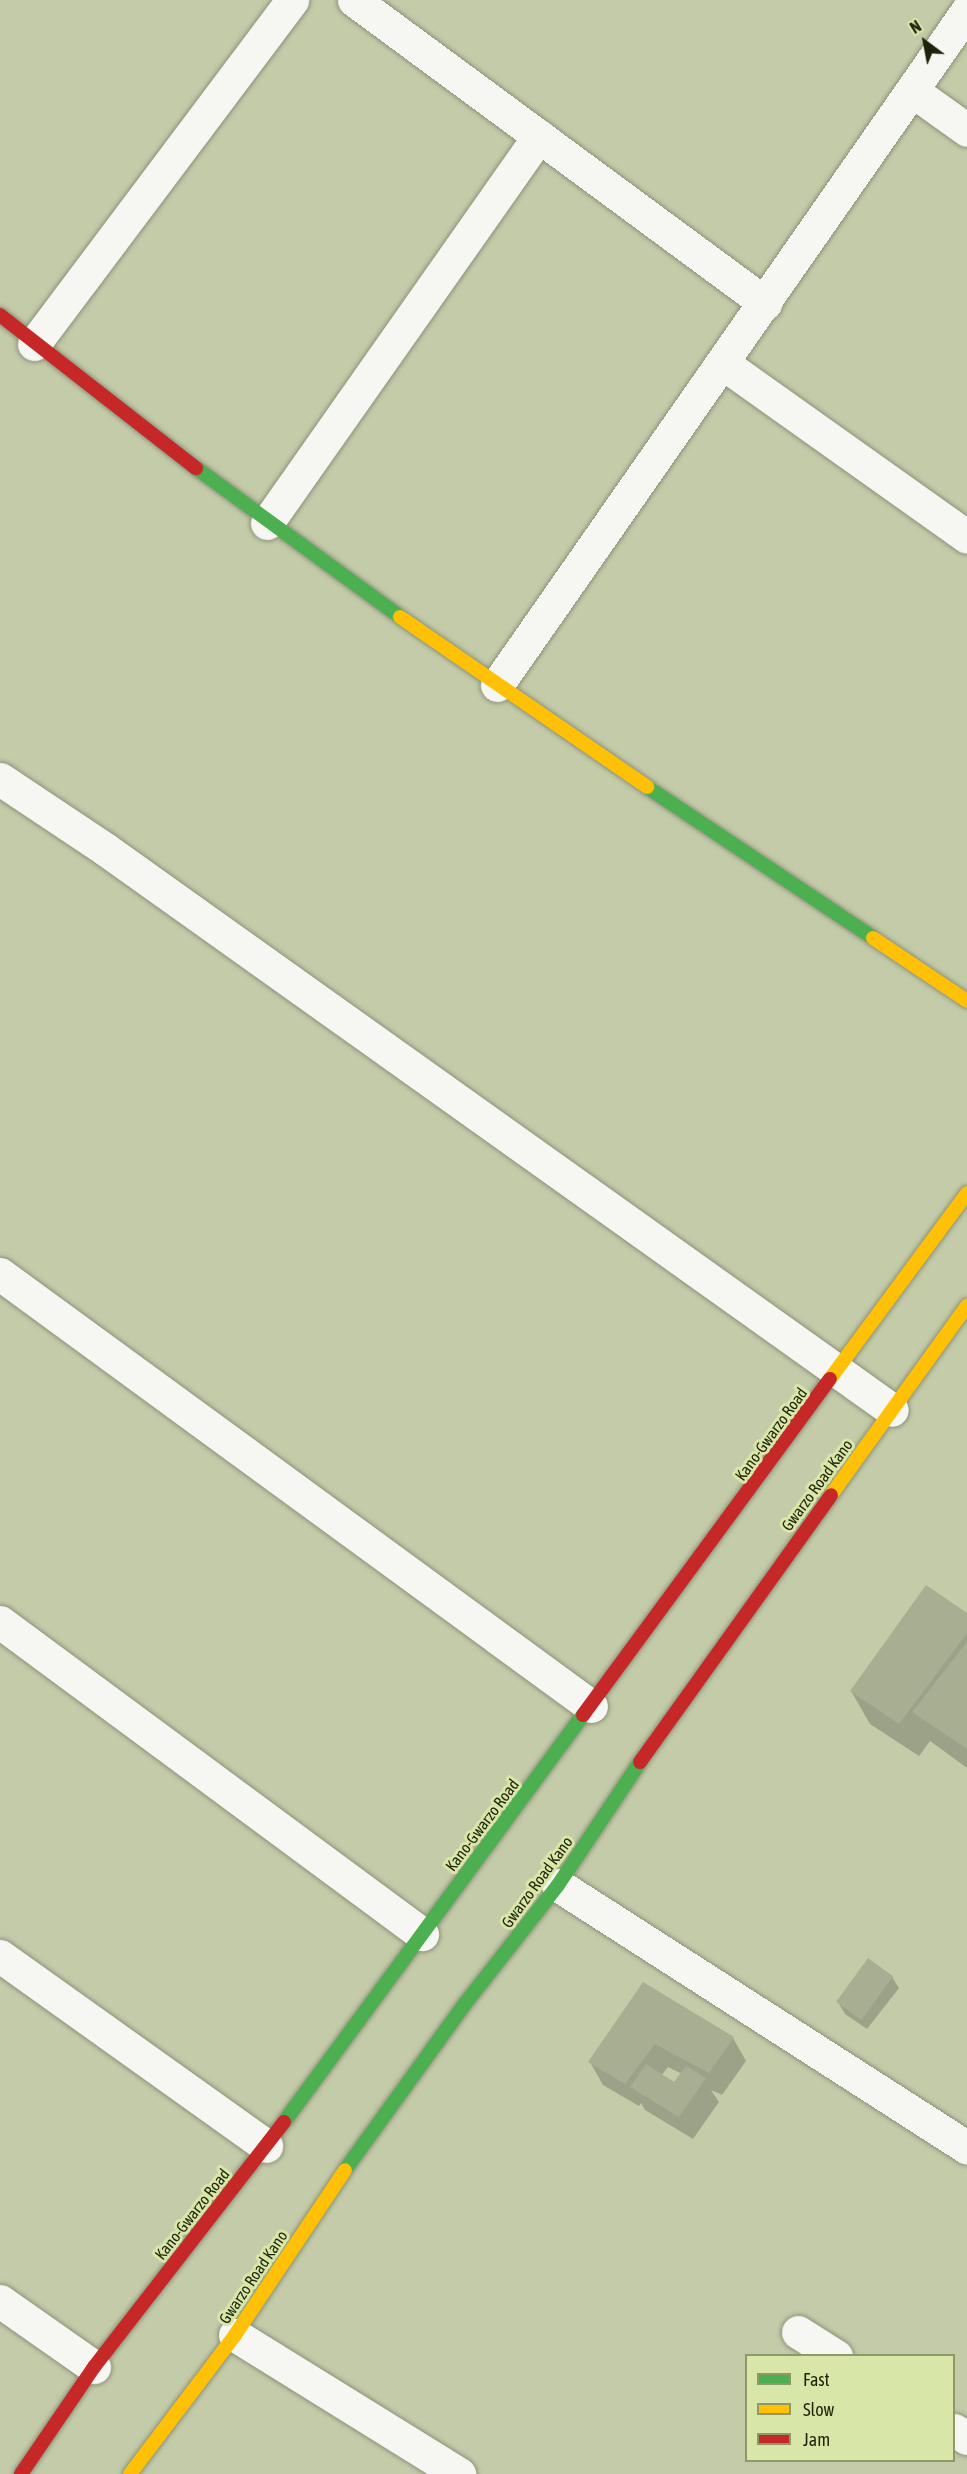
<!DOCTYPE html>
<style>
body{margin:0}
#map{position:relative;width:967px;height:2474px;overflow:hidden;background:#c3cba9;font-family:"Asap Condensed",sans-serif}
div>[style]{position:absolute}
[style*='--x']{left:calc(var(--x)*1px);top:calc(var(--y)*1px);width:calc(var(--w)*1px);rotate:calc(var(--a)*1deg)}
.shadow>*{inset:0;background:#0003}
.building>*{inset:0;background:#a8ae92;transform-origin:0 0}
.roads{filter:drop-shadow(0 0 2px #8d9278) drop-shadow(0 0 2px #8d9278)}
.street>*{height:33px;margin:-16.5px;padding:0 16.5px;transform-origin:16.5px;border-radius:16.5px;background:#f6f7f2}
.fast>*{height:14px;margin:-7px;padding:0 7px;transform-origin:7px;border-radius:7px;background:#4caf50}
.slow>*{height:14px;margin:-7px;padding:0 7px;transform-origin:7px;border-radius:7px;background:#ffc107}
.jam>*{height:14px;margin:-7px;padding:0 7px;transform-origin:7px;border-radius:7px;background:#c62828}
span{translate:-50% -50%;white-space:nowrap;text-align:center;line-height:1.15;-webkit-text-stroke:6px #d8e6a8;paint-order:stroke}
.street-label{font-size:16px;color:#1e230a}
.legend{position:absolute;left:745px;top:2354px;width:210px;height:108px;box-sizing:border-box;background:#d8e6a8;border:2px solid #8e9869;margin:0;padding:8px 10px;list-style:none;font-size:18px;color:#1e230a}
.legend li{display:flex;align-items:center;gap:12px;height:30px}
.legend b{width:30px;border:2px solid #8e9869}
.north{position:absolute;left:895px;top:12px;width:60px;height:60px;-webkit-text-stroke:4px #d8e6a8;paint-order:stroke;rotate:328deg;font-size:16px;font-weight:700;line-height:24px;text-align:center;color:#1e230a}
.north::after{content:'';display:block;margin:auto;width:21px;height:27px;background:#1e230a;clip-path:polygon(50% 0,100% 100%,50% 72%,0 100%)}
</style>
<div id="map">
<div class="shadow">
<div style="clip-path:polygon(967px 1615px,967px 1768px,930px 1741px,919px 1756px,870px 1724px,851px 1691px)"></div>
<div style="clip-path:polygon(868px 1960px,892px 1977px,899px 1988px,867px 2029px,845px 2014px,838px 2002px)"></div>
<div style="clip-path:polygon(evenodd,643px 1984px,733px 2038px,746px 2061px,722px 2095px,711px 2090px,719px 2102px,693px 2139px,645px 2110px,641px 2103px,639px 2106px,603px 2085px,590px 2062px,643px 1984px,668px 2067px,682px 2074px,674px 2084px,661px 2076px,668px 2067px)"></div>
</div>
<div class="building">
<div style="clip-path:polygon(926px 1585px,967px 1613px,967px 1633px,899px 1724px,850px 1691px)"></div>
<div style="clip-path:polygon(967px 1642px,967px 1749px,912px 1712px)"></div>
<div style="left:868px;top:1958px;width:31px;height:54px;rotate:36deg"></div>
<div style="clip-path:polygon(643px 1982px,734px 2037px,709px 2073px,655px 2044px,625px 2084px,588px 2062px)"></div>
<div style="clip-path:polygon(646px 2064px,674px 2082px,686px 2066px,706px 2078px,679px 2117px,630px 2087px)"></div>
</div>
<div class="roads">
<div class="street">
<div style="--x:354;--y:0;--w:511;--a:36.4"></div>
<div style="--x:914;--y:92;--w:65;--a:35.6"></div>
<div style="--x:34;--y:344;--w:430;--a:-53.1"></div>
<div style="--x:724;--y:364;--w:298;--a:35.4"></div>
<div style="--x:267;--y:523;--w:473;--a:-54.9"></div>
<div style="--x:497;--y:685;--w:822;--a:-55.11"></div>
<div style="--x:0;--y:779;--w:126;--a:33.7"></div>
<div style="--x:105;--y:849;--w:966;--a:35.48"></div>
<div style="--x:0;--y:1274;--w:732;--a:36.17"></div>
<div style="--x:0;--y:1622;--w:525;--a:36.48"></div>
<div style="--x:558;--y:1885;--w:486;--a:32.7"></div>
<div style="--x:0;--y:1956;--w:327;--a:35.5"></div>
<div style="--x:0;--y:2301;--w:115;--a:35.1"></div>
<div style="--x:798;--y:2332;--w:45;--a:32.3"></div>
<div style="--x:235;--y:2335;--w:264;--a:31.8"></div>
<div style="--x:954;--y:2430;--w:15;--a:32"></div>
</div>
<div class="fast">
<div style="--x:196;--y:468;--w:253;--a:36.1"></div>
<div style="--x:647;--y:787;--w:272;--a:33.7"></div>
<div style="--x:284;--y:2122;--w:505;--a:-53.7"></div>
<div style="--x:345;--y:2170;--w:203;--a:-54.2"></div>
<div style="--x:464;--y:2005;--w:152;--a:-51.9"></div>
<div style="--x:558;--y:1885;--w:148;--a:-56.3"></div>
</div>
<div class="slow">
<div style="--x:400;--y:617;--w:300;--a:34.5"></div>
<div style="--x:873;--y:938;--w:113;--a:33.8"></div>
<div style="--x:830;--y:1379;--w:231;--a:-53.6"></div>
<div style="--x:831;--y:1495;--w:233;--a:-54.3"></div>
<div style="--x:130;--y:2474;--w:174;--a:-52.9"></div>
<div style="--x:235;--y:2335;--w:198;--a:-56.3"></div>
</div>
<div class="jam">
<div style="--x:0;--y:315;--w:249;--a:38"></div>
<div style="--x:583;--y:1715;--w:417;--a:-53.7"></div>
<div style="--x:640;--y:1762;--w:328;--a:-54.4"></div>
<div style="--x:21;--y:2474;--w:130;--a:-55.7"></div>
<div style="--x:94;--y:2367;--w:310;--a:-52.2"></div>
</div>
</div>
<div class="street-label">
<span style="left:771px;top:1434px;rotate:-54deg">Kano-Gwarzo Road</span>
<span style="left:817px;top:1485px;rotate:-54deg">Gwarzo Road Kano</span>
<span style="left:482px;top:1825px;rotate:-53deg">Kano-Gwarzo Road</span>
<span style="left:537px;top:1882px;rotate:-54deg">Gwarzo Road Kano</span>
<span style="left:192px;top:2214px;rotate:-52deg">Kano-Gwarzo Road</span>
<span style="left:253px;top:2277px;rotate:-56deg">Gwarzo Road Kano</span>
</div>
<ul class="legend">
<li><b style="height:8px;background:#4caf50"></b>Fast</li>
<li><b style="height:8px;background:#ffc107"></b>Slow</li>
<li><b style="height:8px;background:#c62828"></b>Jam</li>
</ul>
<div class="north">N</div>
</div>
